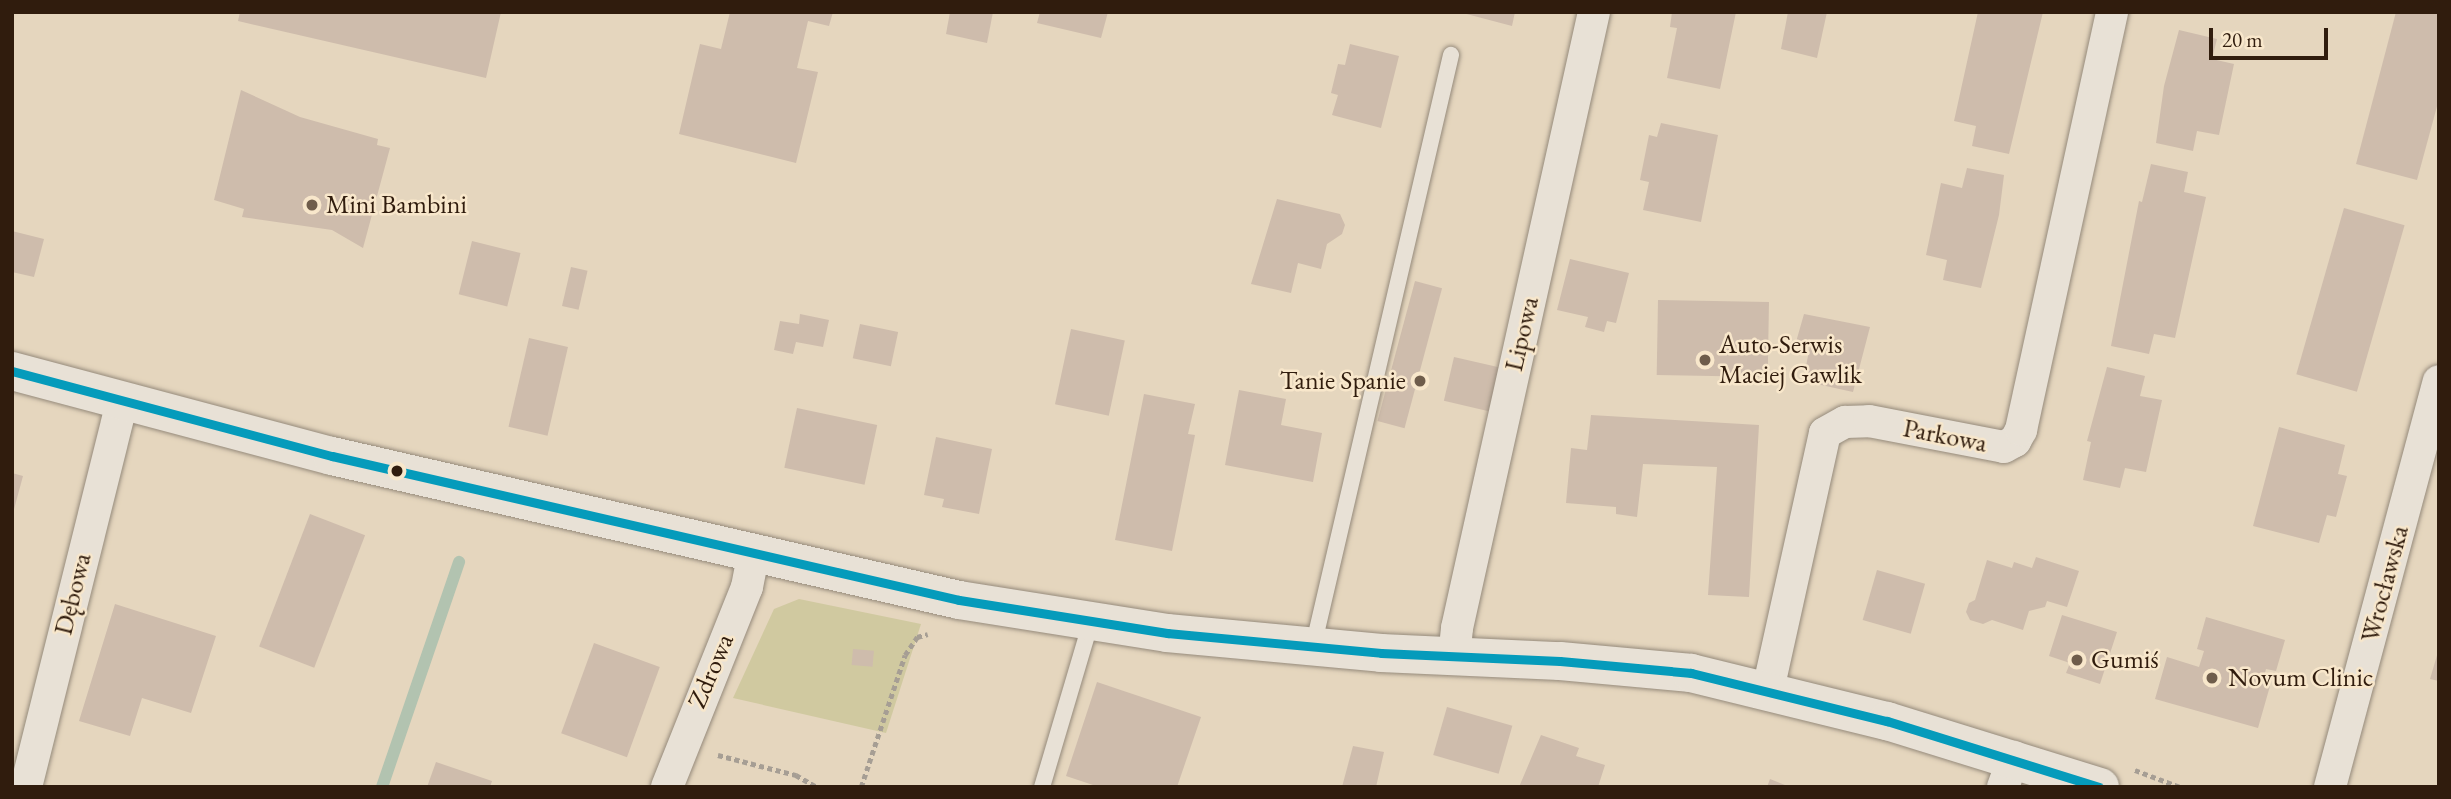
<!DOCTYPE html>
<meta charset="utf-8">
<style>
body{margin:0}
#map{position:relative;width:2451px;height:799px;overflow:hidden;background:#e5d6be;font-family:"EB Garamond",serif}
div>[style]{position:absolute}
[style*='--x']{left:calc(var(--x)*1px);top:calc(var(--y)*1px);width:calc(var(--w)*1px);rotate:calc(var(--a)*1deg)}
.green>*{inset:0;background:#d0c9a0}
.stream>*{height:12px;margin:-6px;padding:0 6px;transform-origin:6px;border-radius:6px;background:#b2c3b0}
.building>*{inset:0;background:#cebcac;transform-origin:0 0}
.path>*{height:4.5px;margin-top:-2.25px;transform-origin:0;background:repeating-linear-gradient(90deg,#a69e94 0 5px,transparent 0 8.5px)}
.roads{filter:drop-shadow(0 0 2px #958a7b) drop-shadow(0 0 2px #958a7b)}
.service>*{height:16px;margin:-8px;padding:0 8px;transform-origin:8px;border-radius:8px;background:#e8e1d6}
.minor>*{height:32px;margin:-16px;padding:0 16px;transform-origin:16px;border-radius:16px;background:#e8e1d6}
.tertiary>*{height:38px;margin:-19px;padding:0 19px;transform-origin:19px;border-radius:19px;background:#e8e1d6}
.bus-1>*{height:9px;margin:-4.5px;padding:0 4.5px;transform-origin:4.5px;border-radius:4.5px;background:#059bbb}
.dots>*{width:19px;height:19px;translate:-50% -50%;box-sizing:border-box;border:4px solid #f8e7cb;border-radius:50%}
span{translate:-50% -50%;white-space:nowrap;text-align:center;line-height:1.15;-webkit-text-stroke:5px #f8e7cb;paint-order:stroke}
.poi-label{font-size:26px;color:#301c0d}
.left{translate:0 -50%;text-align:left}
.right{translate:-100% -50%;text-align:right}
.street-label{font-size:26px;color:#301c0d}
.frame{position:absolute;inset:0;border:14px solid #301c0d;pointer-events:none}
.scale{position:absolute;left:2209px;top:28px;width:119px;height:32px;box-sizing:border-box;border:4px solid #301c0d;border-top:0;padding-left:9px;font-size:21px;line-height:24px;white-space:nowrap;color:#301c0d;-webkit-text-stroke:5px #f8e7cb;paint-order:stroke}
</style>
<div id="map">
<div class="green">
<div style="clip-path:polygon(799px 599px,921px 624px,886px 733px,733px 698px,774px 609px)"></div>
</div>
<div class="stream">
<div style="--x:382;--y:787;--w:238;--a:-71.1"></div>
</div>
<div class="building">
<div style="clip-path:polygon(240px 12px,501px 12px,486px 78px,238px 21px)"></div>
<div style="clip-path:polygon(730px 12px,833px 12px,829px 26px,808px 21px,797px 68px,818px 72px,796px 163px,679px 134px,700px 44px,721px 49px)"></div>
<div style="clip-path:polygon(950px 12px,993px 12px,987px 43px,946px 34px)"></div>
<div style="clip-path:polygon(1040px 12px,1108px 12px,1101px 38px,1037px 23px)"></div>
<div style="clip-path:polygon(1459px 12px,1515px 12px,1512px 26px)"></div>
<div style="clip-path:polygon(1672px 12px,1736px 12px,1720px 89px,1667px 78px,1677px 28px,1670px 27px)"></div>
<div style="clip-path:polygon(1788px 12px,1827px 12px,1817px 58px,1781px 49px)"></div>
<div style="clip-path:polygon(1978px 12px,2043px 12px,2009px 154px,1972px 146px,1976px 126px,1954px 121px)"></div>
<div style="clip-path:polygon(2396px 12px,2439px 12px,2439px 99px,2417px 180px,2356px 164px)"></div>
<div style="clip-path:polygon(2179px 30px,2217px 39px,2212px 59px,2234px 64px,2219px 135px,2197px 131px,2193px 151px,2156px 143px,2164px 86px)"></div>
<div style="clip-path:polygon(1350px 44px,1399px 56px,1381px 128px,1332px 115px,1338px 95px,1331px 93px,1338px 64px,1345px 65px)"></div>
<div style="clip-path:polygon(241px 90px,300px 117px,378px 139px,377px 145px,390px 148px,363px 248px,332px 230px,242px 217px,244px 209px,214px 200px)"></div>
<div style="clip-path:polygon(1661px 123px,1718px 135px,1701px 222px,1643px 210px,1649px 182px,1640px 180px,1649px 135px,1657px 137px)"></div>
<div style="clip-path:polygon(2151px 164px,2188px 172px,2184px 192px,2206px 197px,2175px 338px,2154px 334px,2149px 354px,2111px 346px,2139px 201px,2142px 202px)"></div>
<div style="clip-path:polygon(1967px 168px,2004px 175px,1999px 215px,1981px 288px,1943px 280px,1947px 260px,1926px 255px,1941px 183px,1962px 188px)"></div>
<div style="clip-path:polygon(1277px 199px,1340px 214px,1345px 225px,1342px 234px,1327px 244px,1321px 269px,1298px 263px,1291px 293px,1251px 284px)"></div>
<div style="left:2344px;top:208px;width:63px;height:173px;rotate:16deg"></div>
<div style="clip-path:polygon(12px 231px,44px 239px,34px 277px,12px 272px)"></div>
<div style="left:472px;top:241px;width:50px;height:55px;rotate:14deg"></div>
<div style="clip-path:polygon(1570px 259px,1629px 273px,1616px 323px,1607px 321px,1604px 332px,1585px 327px,1588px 317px,1557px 310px)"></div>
<div style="left:571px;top:267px;width:17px;height:40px;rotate:13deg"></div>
<div style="left:1415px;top:281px;width:28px;height:145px;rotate:15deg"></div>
<div style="left:1658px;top:300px;width:111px;height:75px;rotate:1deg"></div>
<div style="clip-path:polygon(800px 314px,829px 320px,823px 347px,796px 342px,793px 354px,774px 350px,780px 321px,799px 324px)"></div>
<div style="clip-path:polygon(1804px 314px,1870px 327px,1853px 392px,1803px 381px,1810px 346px,1796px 342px)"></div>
<div style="left:860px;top:324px;width:39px;height:35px;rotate:12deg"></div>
<div style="left:1071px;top:329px;width:55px;height:77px;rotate:12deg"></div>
<div style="left:529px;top:338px;width:40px;height:91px;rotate:13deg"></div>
<div style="left:1454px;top:357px;width:46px;height:45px;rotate:13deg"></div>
<div style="clip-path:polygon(2107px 367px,2145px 376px,2140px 396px,2162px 400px,2146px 472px,2125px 468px,2120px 488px,2083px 480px,2091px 442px,2087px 441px)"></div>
<div style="clip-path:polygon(1239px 390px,1286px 399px,1281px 425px,1322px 433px,1313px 482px,1225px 465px)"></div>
<div style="clip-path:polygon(1144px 394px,1195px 404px,1188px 434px,1195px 435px,1172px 551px,1115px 540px)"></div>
<div style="left:797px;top:408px;width:82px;height:61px;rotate:12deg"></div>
<div style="clip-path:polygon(1591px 415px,1759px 425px,1749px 597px,1708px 595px,1717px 467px,1643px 464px,1637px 517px,1616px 514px,1616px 507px,1566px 503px,1571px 448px,1587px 450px)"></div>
<div style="clip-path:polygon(2279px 427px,2345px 445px,2338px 474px,2347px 476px,2336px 517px,2327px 515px,2319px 543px,2253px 526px)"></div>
<div style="clip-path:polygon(936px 437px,992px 449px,979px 514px,942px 507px,944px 499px,924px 495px)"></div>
<div style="clip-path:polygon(12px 473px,23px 476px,13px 513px,12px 513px)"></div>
<div style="left:310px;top:514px;width:59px;height:142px;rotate:21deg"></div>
<div style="clip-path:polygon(2036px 557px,2079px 571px,2067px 607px,2047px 601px,2045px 607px,2029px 611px,2023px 630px,1992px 620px,1983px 624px,1970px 620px,1966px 612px,1969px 603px,1975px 600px,1987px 560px,2012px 568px,2014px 562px,2032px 568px)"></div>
<div style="left:1877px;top:570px;width:50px;height:52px;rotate:16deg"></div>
<div style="clip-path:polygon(115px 604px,216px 636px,191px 713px,142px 698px,130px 736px,79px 721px)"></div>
<div style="clip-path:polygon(2062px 615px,2117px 632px,2100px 684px,2066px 673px,2070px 663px,2049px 656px)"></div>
<div style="clip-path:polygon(2206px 617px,2285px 640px,2276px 671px,2266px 669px,2262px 684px,2270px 686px,2258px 728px,2155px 699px,2167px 657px,2199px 667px,2204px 651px,2197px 649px)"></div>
<div style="left:594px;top:643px;width:70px;height:96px;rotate:20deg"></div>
<div style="left:853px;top:649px;width:21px;height:16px;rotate:5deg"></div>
<div style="clip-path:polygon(2438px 652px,2439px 652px,2439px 681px,2430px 679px)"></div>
<div style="clip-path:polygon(1097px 682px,1201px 717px,1177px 787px,1099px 787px,1066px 776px)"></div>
<div style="left:1447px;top:707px;width:68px;height:50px;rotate:16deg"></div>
<div style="clip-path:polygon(1541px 735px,1579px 748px,1576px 756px,1605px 765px,1598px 787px,1519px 787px)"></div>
<div style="clip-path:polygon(1353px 746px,1384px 752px,1376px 787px,1342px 787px)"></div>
<div style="clip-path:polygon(436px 762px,492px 781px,490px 787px,427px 787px)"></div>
<div style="clip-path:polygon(1770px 779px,1790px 787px,1767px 787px)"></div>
</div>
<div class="path">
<div style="--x:718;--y:755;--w:81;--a:14.4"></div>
<div style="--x:796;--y:775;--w:24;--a:30"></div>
<div style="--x:2135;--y:770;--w:48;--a:20.7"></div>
<div style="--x:861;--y:787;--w:139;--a:-71.6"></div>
<div style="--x:905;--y:655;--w:22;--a:-56"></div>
<div style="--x:917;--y:637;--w:11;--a:-15"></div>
</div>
<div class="roads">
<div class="service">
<div style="--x:1313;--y:647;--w:608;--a:-76.88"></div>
<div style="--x:1042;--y:787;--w:172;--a:-73.5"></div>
</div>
<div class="minor">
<div style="--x:1454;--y:657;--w:29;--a:-84"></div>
<div style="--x:1457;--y:628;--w:631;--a:-77.46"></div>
<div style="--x:1768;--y:690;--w:263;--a:-77.5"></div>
<div style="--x:1825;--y:433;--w:23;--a:-29"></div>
<div style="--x:1845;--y:422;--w:24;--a:-2"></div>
<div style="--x:1869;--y:421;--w:137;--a:10.9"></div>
<div style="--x:2004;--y:447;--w:13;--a:-29"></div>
<div style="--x:2015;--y:441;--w:13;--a:-61"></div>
<div style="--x:2021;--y:430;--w:428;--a:-77.7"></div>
<div style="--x:26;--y:787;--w:398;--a:-76"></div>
<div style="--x:667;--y:787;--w:215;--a:-68.2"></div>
<div style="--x:747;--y:587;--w:33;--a:-79"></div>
<div style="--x:2003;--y:787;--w:32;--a:-70"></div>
<div style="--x:2330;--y:787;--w:420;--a:-75"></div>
</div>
<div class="tertiary">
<div style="--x:12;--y:371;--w:331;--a:14.9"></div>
<div style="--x:332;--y:456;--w:643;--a:12.93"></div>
<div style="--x:959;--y:600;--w:211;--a:9"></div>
<div style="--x:1167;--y:633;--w:215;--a:5.3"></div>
<div style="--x:1381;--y:653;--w:179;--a:2.6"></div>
<div style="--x:1560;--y:661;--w:132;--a:5.2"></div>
<div style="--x:1691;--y:673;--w:202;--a:13.8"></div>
<div style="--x:1887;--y:721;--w:223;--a:17.2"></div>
</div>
</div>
<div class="bus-1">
<div style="--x:12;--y:371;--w:331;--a:14.9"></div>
<div style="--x:332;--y:456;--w:643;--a:12.93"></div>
<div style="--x:959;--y:600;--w:211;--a:9"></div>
<div style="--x:1167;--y:633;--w:215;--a:5.3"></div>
<div style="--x:1381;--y:653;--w:179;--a:2.6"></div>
<div style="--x:1560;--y:661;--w:132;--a:5.2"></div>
<div style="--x:1691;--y:673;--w:202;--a:13.8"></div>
<div style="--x:1887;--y:721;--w:222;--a:17.3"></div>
</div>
<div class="dots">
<div style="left:312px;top:205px;background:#6f5d4b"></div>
<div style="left:1705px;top:360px;background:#6f5d4b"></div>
<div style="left:1420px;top:381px;background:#6f5d4b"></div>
<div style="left:397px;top:471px;background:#301c0d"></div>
<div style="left:2077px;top:660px;background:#6f5d4b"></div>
<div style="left:2212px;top:678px;background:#6f5d4b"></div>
</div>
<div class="poi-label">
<span class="left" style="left:326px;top:205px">Mini Bambini</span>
<span class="left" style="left:1719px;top:360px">Auto-Serwis<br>Maciej Gawlik</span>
<span class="right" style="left:1406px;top:381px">Tanie Spanie</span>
<span class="left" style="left:2091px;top:660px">Gumiś</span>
<span class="left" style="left:2228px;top:678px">Novum Clinic</span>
</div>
<div class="street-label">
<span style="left:1522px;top:334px;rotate:-77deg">Lipowa</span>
<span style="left:1945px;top:436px;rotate:11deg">Parkowa</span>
<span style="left:2385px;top:584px;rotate:-75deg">Wrocławska</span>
<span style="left:73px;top:594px;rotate:-76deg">Dębowa</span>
<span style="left:711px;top:671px;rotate:-67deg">Zdrowa</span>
</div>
<div class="frame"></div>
<div class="scale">20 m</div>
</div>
